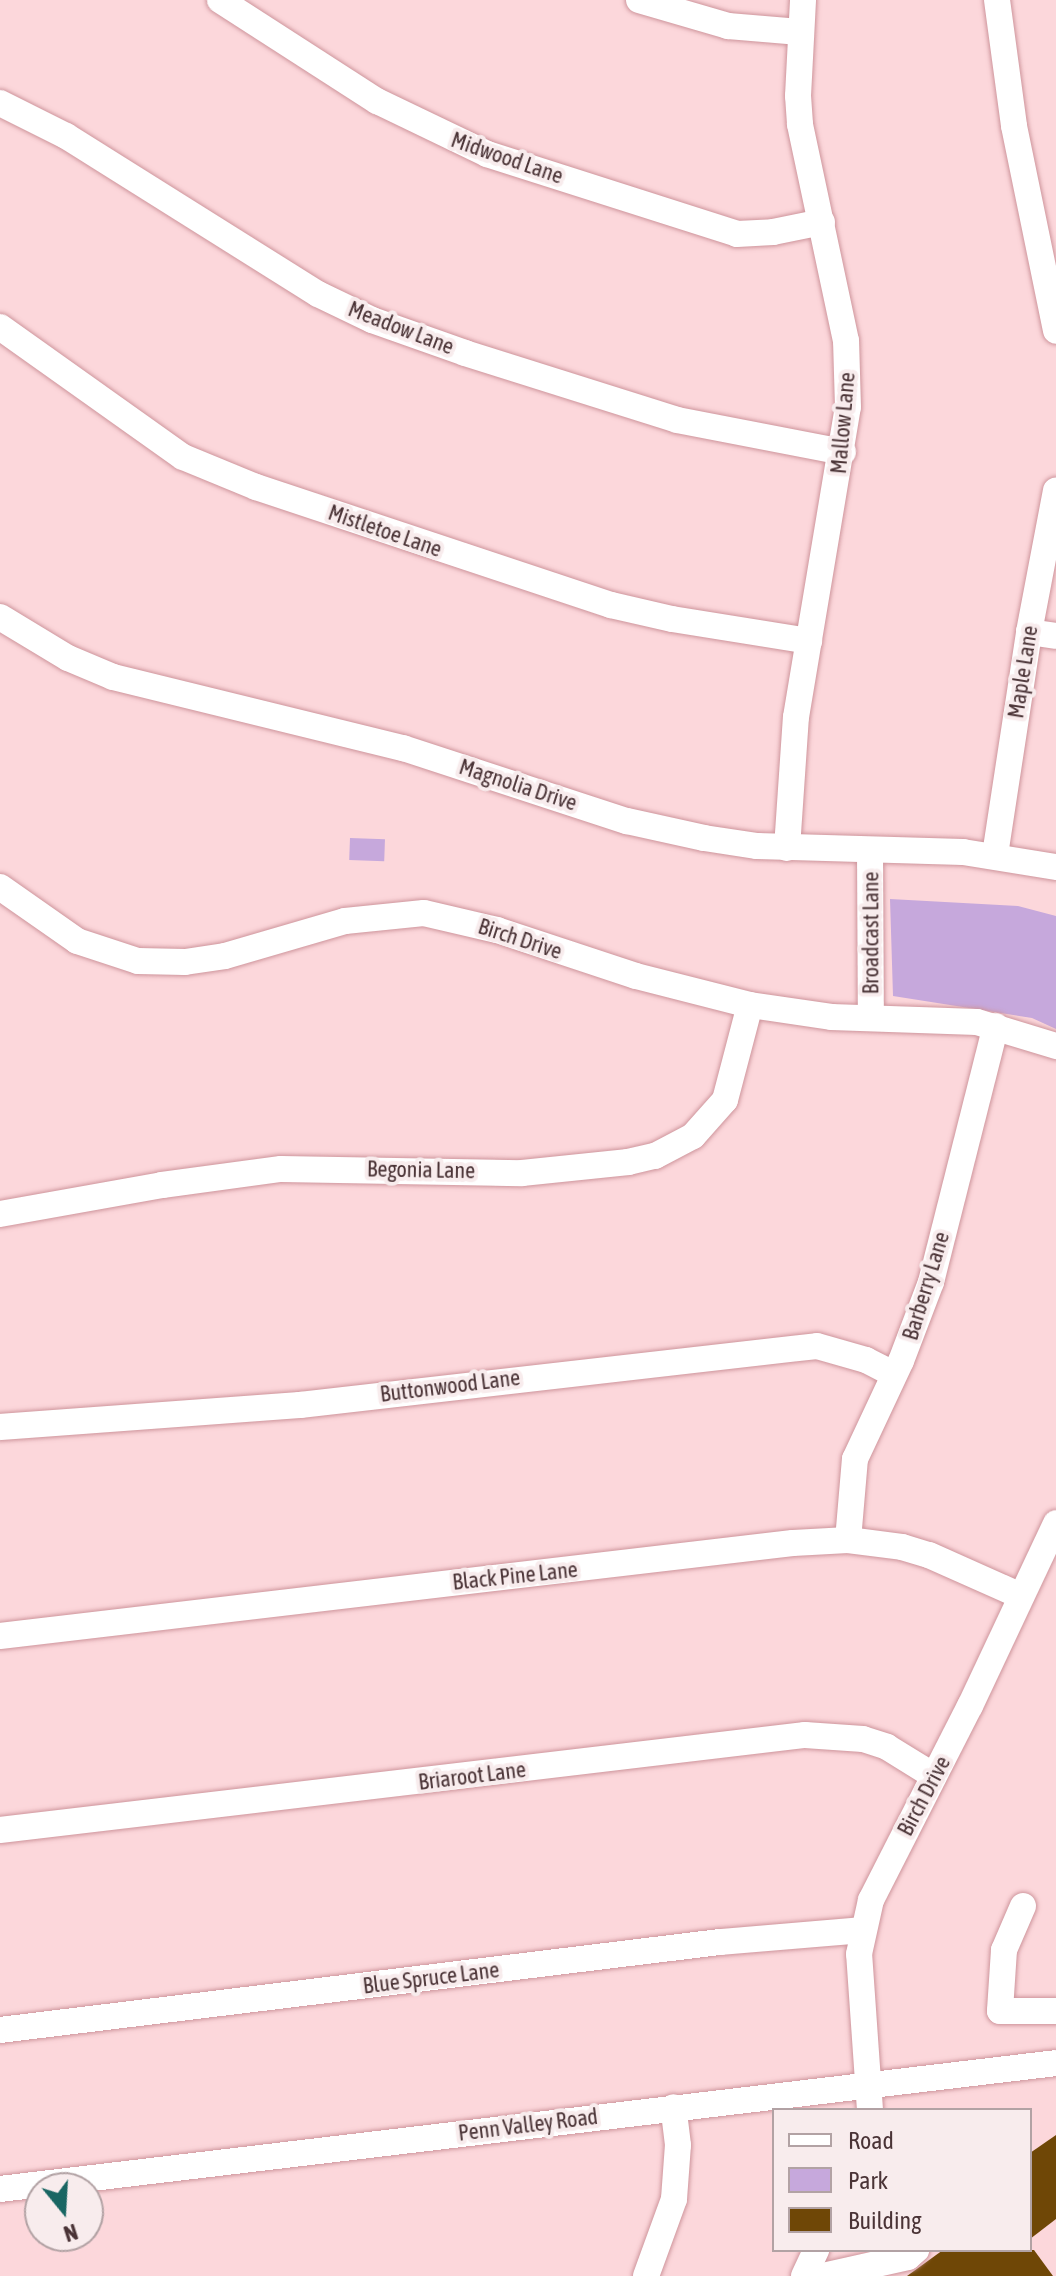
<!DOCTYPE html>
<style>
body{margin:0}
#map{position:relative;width:1056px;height:2276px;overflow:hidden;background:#fcd7db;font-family:"Asap Condensed",sans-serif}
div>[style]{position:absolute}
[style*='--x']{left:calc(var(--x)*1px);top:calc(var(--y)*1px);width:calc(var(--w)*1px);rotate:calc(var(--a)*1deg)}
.green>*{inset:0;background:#c6a8dc;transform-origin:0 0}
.building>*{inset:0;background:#6f4706}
.roads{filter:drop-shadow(0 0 2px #ce959c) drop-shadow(0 0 2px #ce959c)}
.minor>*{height:26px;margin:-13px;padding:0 13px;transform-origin:13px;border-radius:13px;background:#fff}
span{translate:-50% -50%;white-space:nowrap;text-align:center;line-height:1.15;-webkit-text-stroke:8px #f8eced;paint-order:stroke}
.street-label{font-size:22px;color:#4a3336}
.legend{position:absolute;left:772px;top:2108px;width:260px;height:144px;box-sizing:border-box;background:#f8eced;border:2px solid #b2a2a4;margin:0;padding:10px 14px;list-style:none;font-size:24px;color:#4a3336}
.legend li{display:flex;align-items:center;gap:16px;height:40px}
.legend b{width:40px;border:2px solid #b2a2a4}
.north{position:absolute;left:24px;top:2172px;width:80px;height:80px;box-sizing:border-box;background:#f8eced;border:2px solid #b2a2a4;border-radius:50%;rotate:162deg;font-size:22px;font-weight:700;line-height:32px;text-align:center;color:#4a3336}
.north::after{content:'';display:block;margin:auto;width:28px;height:36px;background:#196663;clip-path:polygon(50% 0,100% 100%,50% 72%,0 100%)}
</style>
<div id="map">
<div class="green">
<div style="left:350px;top:838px;width:35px;height:22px;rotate:2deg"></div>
<div style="clip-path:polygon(890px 899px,1018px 906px,1056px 916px,1056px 1029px,1032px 1018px,893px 996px)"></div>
</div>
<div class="building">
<div style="clip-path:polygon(1056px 2135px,1056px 2219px,1030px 2239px,1030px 2153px)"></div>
<div style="clip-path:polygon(943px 2250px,1034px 2250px,1053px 2276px,907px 2276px)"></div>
</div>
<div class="roads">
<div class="minor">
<div style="--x:220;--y:0;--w:187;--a:32.8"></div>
<div style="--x:377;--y:101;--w:122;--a:25.7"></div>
<div style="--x:487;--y:154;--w:262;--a:17.7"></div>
<div style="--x:737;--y:234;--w:36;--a:-3"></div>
<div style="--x:773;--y:232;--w:50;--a:-11.5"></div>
<div style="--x:639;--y:0;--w:93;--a:16.3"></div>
<div style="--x:728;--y:26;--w:72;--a:4.8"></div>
<div style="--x:997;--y:0;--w:127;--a:82.3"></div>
<div style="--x:1014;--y:126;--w:209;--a:78.4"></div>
<div style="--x:0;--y:103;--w:74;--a:26.6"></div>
<div style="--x:66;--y:136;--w:297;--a:32.1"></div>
<div style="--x:318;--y:294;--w:60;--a:25.7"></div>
<div style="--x:372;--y:320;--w:99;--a:19.5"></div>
<div style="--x:465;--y:353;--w:222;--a:17.5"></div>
<div style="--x:677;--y:420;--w:169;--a:10.9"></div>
<div style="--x:0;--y:327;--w:224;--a:35.4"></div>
<div style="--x:183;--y:457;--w:79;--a:22.3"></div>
<div style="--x:256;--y:487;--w:374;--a:18.4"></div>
<div style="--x:611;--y:605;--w:63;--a:12.9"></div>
<div style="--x:672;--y:619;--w:139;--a:9.1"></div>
<div style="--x:0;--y:617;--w:79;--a:31.1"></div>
<div style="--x:68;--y:658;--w:49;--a:22.9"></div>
<div style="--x:113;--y:677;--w:299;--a:13.8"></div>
<div style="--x:403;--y:748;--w:236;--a:18.1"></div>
<div style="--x:627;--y:821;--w:79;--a:12.4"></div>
<div style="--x:704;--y:838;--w:54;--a:8.6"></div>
<div style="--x:757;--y:846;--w:206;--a:1.7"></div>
<div style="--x:963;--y:852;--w:94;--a:9.2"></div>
<div style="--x:1029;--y:632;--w:27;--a:8"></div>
<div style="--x:787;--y:848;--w:131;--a:-86.1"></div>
<div style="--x:796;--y:717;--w:314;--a:-80.5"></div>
<div style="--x:848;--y:407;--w:66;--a:-91.7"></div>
<div style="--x:846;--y:341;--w:222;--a:-102"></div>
<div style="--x:800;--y:124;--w:28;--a:-94"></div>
<div style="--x:798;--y:96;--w:96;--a:-87"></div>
<div style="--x:870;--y:850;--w:167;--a:89.7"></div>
<div style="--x:995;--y:855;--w:226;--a:-81.3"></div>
<div style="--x:1029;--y:632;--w:144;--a:-79.2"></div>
<div style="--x:0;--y:887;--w:94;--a:35"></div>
<div style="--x:77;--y:941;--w:64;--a:18.2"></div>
<div style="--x:138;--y:961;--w:47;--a:1.2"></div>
<div style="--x:185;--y:962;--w:40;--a:-8.5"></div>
<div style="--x:225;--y:956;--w:125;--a:-16.3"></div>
<div style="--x:345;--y:921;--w:79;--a:-5.8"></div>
<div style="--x:424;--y:913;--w:75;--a:13.1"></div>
<div style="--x:497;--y:930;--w:146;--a:18.3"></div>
<div style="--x:636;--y:976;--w:118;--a:14.3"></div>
<div style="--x:750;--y:1005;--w:82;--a:8.4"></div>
<div style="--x:831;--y:1017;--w:146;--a:2"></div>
<div style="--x:977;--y:1022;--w:83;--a:16.9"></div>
<div style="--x:0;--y:1214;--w:165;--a:-10.1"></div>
<div style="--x:162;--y:1185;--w:120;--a:-7.7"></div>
<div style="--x:281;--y:1169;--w:241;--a:1"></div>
<div style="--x:522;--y:1173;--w:107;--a:-5.9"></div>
<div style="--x:628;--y:1162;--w:28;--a:-13"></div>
<div style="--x:655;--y:1156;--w:43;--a:-27.8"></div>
<div style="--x:693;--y:1136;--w:48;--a:-48.4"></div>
<div style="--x:725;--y:1100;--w:98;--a:-75.3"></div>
<div style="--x:0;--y:1427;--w:301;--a:-4.2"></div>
<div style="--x:300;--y:1405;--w:520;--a:-6.51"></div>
<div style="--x:817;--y:1346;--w:51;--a:15.9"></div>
<div style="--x:866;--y:1360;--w:31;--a:27"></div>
<div style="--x:848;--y:1540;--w:81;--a:-85.1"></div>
<div style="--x:855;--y:1459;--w:108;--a:-64.9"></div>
<div style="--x:901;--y:1361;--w:85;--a:-69.2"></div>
<div style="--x:931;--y:1282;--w:264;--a:-75.8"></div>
<div style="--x:0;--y:1636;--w:798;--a:-6.69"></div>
<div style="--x:793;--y:1543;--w:55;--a:-3.1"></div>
<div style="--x:848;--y:1540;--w:54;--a:7.4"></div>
<div style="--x:902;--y:1547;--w:28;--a:17"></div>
<div style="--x:929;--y:1555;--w:101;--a:24"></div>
<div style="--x:0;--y:1830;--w:811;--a:-6.73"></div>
<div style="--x:805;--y:1735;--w:58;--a:3.9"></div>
<div style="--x:863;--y:1739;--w:25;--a:18"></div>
<div style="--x:887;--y:1747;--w:55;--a:31.7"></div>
<div style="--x:1023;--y:1906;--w:48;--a:113.4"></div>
<div style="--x:1004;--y:1950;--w:61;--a:93.8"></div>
<div style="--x:1000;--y:2011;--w:56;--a:0"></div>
<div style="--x:0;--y:2030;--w:725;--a:-6.97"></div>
<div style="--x:720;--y:1942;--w:143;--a:-4.8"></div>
<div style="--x:870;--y:2110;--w:156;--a:-94"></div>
<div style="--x:859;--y:1954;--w:55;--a:-77.5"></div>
<div style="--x:871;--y:1900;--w:218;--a:-63"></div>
<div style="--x:970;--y:1706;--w:202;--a:-64.8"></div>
<div style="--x:0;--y:2189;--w:1063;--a:-6.8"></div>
<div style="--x:646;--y:2276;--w:82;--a:-70"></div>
<div style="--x:674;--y:2199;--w:54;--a:-85.8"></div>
<div style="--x:678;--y:2145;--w:38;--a:-97"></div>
<div style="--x:804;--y:2276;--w:29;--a:-65"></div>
<div style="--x:823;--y:2276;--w:87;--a:-12.6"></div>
<div style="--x:908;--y:2257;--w:11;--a:-41"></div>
</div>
</div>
<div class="street-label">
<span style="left:507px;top:158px;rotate:19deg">Midwood Lane</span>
<span style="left:401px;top:328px;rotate:21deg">Meadow Lane</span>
<span style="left:843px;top:423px;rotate:-85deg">Mallow Lane</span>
<span style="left:385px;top:531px;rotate:19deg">Mistletoe Lane</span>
<span style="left:1023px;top:672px;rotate:-81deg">Maple Lane</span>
<span style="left:518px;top:785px;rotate:18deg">Magnolia Drive</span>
<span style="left:871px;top:933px;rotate:-90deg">Broadcast Lane</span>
<span style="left:520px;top:939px;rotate:18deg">Birch Drive</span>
<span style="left:421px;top:1170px;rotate:1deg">Begonia Lane</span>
<span style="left:926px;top:1286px;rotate:-73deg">Barberry Lane</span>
<span style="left:450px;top:1386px;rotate:-7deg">Buttonwood Lane</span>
<span style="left:515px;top:1576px;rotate:-6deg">Black Pine Lane</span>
<span style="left:472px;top:1776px;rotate:-7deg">Briaroot Lane</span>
<span style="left:924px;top:1796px;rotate:-62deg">Birch Drive</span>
<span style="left:431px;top:1978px;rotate:-7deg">Blue Spruce Lane</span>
<span style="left:528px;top:2125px;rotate:-7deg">Penn Valley Road</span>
</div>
<ul class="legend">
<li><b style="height:10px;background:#fff"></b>Road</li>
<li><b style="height:22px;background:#c6a8dc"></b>Park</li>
<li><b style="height:22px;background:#6f4706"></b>Building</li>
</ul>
<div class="north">N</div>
</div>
